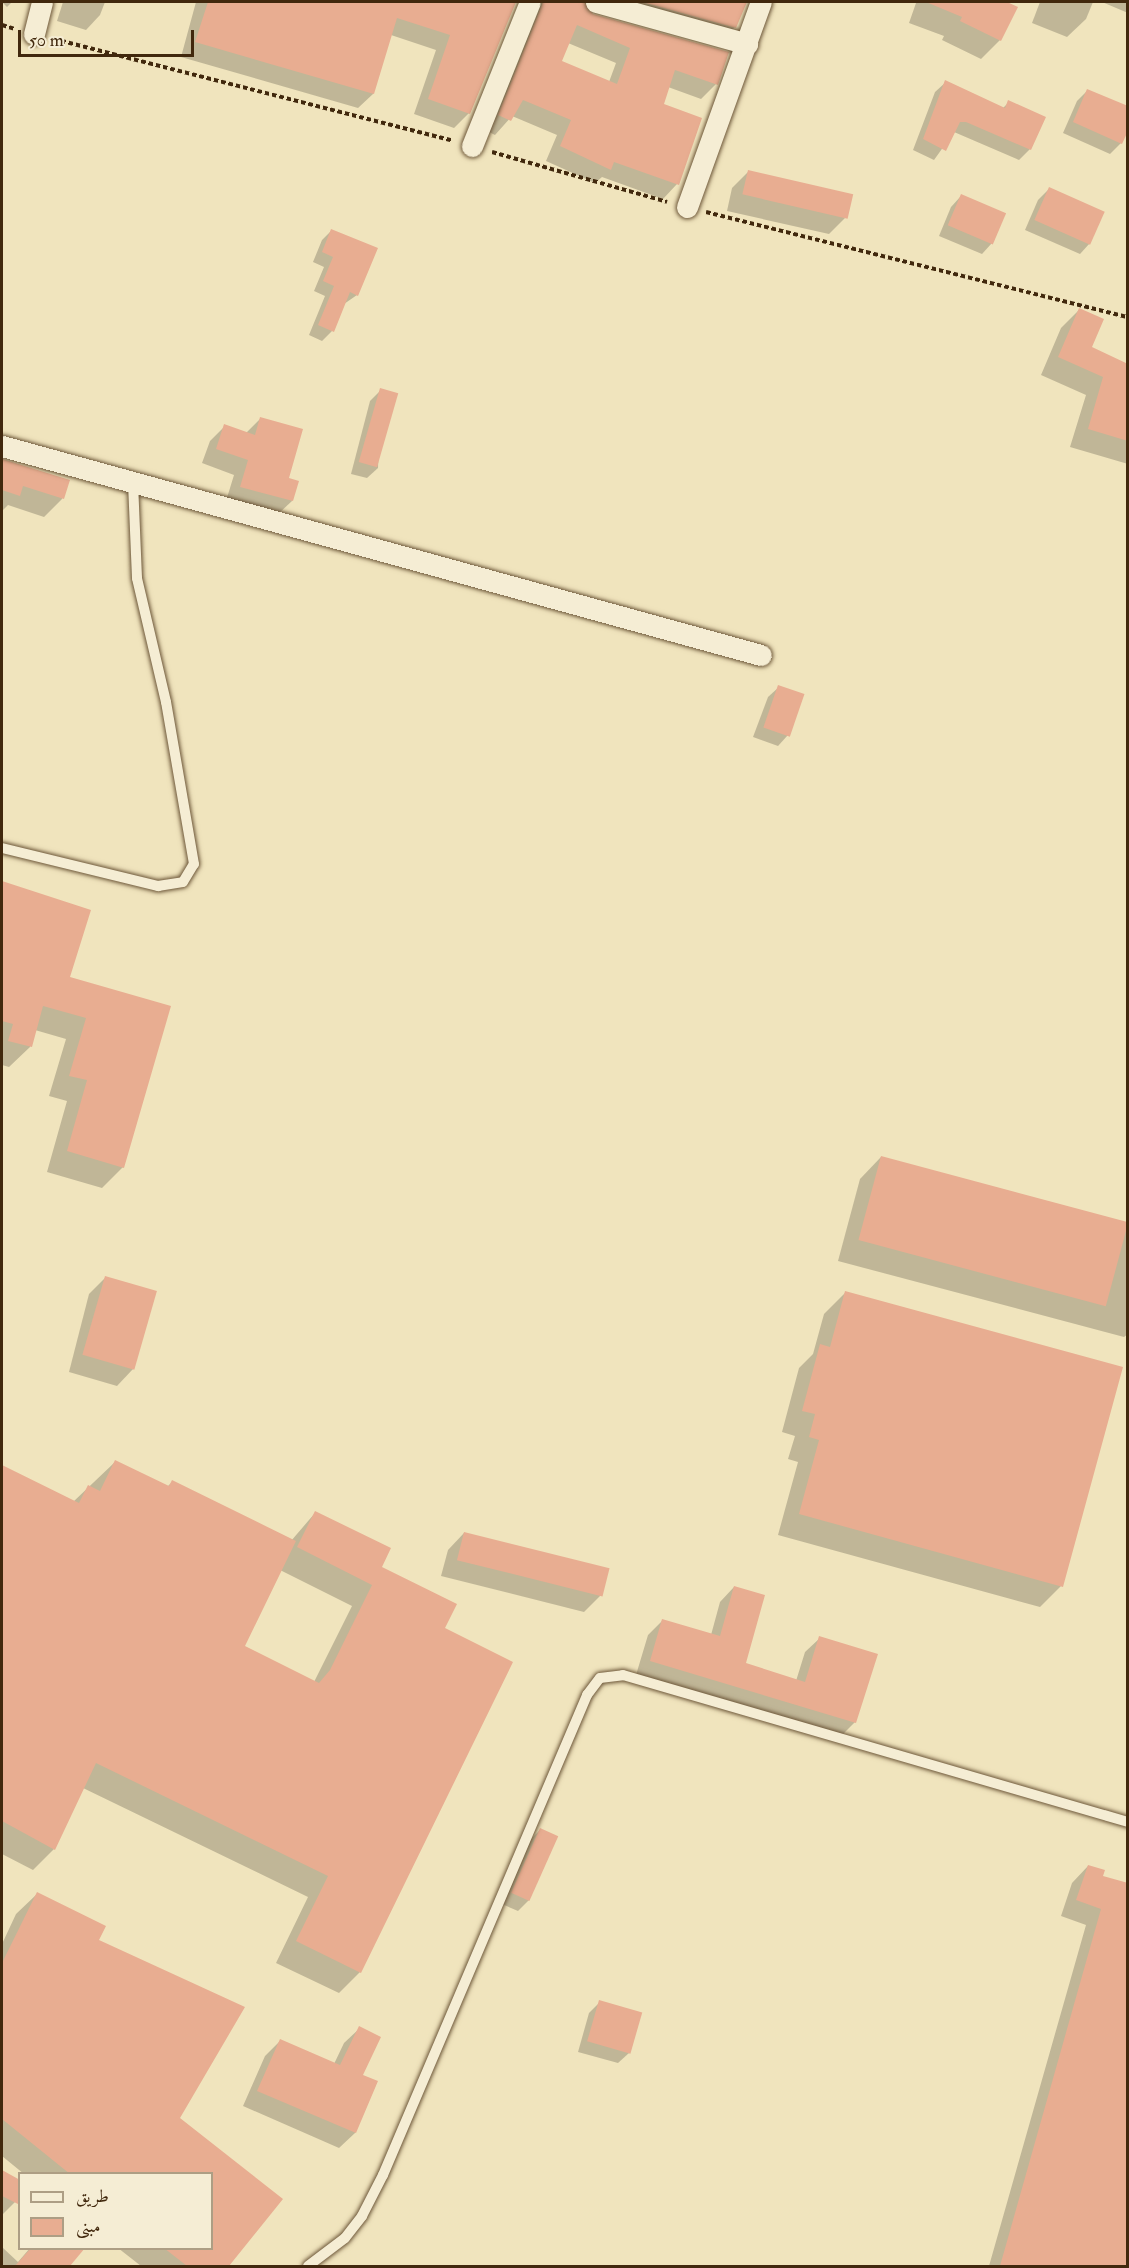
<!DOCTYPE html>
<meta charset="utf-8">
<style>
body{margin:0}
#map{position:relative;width:1129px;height:2268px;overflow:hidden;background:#f0e4bd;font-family:"IM FELL Double Pica",Amiri,serif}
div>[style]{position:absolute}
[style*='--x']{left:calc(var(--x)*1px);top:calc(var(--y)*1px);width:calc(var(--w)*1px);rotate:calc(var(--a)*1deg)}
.shadow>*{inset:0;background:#0003}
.building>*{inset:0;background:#e8ad91;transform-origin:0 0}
.path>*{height:4px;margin-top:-2px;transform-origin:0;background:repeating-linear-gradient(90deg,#41280d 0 4.5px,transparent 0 7.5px)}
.roads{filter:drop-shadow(0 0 2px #6d5739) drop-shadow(0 0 2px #6d5739)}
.service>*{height:10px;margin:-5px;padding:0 5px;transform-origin:5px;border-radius:5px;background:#f5edd4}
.minor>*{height:21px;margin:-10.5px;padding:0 10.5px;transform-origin:10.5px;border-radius:10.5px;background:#f5edd4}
span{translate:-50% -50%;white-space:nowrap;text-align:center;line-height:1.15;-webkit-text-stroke:5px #f5edd4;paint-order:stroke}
.frame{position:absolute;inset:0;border:3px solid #41280d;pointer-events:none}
.legend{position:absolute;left:18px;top:2172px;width:195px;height:78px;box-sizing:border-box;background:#f5edd4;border:2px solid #ad9e84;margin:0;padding:8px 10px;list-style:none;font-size:18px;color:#41280d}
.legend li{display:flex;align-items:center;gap:12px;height:30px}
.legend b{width:30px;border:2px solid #ad9e84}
.scale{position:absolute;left:18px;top:30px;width:176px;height:27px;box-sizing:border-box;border:3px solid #41280d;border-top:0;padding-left:8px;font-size:18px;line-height:21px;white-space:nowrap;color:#41280d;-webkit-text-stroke:4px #f5edd4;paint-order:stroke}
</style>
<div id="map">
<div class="shadow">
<div style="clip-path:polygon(2px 2px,12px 2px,7px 7px)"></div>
<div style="clip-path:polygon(63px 2px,105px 2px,100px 15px,86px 30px,57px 21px)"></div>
<div style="clip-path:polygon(196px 2px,515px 2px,469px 113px,454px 128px,414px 114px,436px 50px,391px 35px,373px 94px,358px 108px,181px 57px)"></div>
<div style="clip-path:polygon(evenodd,530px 2px,744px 2px,735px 27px,720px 42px,582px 3px,592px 16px,716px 84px,701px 99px,668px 87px,662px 105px,677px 184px,663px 199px,602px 177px,595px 183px,546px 161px,557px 135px,512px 116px,495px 135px,485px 130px,530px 2px,568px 43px,616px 63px,609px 82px,560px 62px,568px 43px)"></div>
<div style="clip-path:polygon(912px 2px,1003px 2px,1016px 8px,1000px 40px,981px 59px,942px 40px,944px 36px,909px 23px,916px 3px)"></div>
<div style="clip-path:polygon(1040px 2px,1093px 2px,1086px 19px,1067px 37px,1032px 23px)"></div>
<div style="clip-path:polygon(1102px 2px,1128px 2px,1128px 13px)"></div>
<div style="clip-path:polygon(946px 82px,1002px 109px,1009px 102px,1030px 149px,1019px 160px,954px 132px,934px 160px,913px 150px,935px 92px)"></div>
<div style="clip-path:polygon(1087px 91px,1121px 143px,1110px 154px,1063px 133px,1077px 101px)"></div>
<div style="clip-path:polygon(748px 172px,846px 217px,829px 234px,727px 211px,732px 188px)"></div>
<div style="clip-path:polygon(1049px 189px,1090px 243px,1080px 254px,1025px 230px,1038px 200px)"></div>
<div style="clip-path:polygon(961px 196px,992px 243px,982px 254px,939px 236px,951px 207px)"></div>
<div style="clip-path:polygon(332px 230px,357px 295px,344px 304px,332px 331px,322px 341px,309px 335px,325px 296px,314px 291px,324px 267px,313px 262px,322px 240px)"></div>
<div style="clip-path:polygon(1079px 310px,1090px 348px,1125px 364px,1128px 362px,1128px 464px,1070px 447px,1086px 395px,1041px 375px,1061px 328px)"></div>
<div style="clip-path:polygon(381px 390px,378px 468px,367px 478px,351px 474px,370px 401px)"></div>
<div style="clip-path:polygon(260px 419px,287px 479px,292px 501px,277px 515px,226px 501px,234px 475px,202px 463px,210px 441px,225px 426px,246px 433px)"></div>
<div style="clip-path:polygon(2px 459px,68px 481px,62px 499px,44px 517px,8px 505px,2px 511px)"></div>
<div style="clip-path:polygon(779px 687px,788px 735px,778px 746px,753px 737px,768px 697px)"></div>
<div style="clip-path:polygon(2px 883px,89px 911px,68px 978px,169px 1007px,123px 1167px,102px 1188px,47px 1172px,67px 1101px,49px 1096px,66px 1039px,35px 1030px,30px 1047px,9px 1067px,2px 1065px)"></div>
<div style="clip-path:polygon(881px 1157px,1128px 1223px,1128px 1334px,1124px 1337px,838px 1261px,860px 1179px)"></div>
<div style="clip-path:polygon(105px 1278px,133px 1369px,117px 1386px,69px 1372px,89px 1294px)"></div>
<div style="clip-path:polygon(846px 1292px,1061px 1586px,1040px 1607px,778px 1535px,798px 1462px,788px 1459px,795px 1436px,782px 1432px,799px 1368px,813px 1354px,824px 1314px)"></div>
<div style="clip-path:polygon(evenodd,115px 1462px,167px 1487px,172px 1482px,291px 1541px,315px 1513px,380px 1567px,443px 1629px,360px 1972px,339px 1993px,276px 1963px,308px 1897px,83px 1788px,54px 1849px,33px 1870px,2px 1854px,2px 1469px,73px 1502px,115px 1462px,280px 1570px,352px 1606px,314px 1682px,243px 1647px,280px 1570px)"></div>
<div style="clip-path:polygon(464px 1533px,601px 1595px,584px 1612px,441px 1576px,448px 1550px)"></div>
<div style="clip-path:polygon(734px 1587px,744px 1664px,796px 1681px,805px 1652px,820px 1638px,855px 1722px,841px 1736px,636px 1675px,648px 1635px,662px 1621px,711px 1635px,720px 1602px)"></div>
<div style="clip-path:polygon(540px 1830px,529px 1900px,518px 1911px,502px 1904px,529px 1841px)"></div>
<div style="clip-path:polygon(1088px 1866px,1101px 1877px,1128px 1884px,1128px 2266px,989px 2266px,1086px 1925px,1061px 1916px,1072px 1883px)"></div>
<div style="clip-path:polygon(37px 1894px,97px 1940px,179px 2118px,281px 2199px,227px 2266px,141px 2266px,118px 2248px,212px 2248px,212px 2174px,24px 2174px,2px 2156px,2px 1944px,16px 1914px)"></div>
<div style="clip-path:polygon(600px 2002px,640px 2013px,629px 2053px,618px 2063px,578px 2052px,589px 2013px)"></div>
<div style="clip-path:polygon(360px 2028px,361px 2075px,377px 2082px,355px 2133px,339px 2148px,243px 2106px,265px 2056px,280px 2041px,334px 2064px,344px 2043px)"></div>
<div style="clip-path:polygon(2px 2172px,20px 2181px,15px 2202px,2px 2215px)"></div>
<div style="clip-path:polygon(2px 2247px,18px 2262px,30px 2248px,83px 2248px,68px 2266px,2px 2266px)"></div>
</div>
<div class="building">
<div style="clip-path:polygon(208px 2px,516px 2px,470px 114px,428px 99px,450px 35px,397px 18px,374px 94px,195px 42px)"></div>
<div style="clip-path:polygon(evenodd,543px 2px,584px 2px,593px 14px,729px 52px,718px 85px,675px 70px,664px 104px,702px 118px,679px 185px,614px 162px,611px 170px,560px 146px,571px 120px,523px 100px,511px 121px,498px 115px,543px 2px,577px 25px,630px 48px,617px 84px,562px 61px,577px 25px)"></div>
<div style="clip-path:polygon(642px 2px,747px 2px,736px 28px)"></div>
<div style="clip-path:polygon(926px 2px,1007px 2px,1018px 7px,1001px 41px,960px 21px,962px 17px)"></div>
<div style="clip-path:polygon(945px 80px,1005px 108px,1008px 100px,1046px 117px,1031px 150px,966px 122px,960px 122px,946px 151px,923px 139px)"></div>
<div style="clip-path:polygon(1087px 89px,1128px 106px,1128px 131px,1122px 144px,1073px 122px)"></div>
<div style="left:748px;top:170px;width:108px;height:25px;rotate:13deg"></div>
<div style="left:1049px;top:187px;width:61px;height:36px;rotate:24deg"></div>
<div style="left:961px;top:194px;width:49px;height:34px;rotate:23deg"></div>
<div style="clip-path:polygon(331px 229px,378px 248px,358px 296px,350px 292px,334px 332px,318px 325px,334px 286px,323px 281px,333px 257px,322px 252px)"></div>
<div style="clip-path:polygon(1079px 308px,1104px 319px,1092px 347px,1128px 364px,1128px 441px,1088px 429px,1103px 377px,1058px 357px)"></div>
<div style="left:380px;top:388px;width:19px;height:77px;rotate:16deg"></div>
<div style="clip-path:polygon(260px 417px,303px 429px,289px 478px,299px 481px,293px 501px,240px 487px,248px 460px,216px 449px,224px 424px,255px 435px)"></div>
<div style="clip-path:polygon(2px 459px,70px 480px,64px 499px,23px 486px,20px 496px,2px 490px)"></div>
<div style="left:778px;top:685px;width:28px;height:45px;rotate:19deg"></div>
<div style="clip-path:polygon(2px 881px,91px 910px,70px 977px,171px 1006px,124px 1168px,67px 1151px,87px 1080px,69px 1076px,86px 1018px,43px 1006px,32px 1047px,8px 1041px,13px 1024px,2px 1021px)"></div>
<div style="left:881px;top:1156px;width:256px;height:87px;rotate:15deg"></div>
<div style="left:105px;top:1276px;width:54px;height:82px;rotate:16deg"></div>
<div style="clip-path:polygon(845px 1291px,1123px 1367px,1063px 1587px,799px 1514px,819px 1440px,809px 1437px,815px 1414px,802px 1411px,820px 1344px,830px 1347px)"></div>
<div style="clip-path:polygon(115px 1460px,169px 1486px,172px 1480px,296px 1541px,245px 1646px,319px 1683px,330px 1670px,372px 1585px,297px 1547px,315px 1511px,391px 1548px,382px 1567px,457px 1604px,445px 1628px,513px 1662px,361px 1973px,296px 1941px,328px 1876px,96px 1763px,55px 1850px,2px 1821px,2px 1465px,79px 1503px,88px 1485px,100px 1491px)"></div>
<div style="left:464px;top:1532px;width:150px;height:29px;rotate:14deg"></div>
<div style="clip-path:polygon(734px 1586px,765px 1595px,746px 1663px,805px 1682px,819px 1636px,878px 1654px,856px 1723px,650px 1661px,662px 1619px,720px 1636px)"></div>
<div style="left:540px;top:1828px;width:20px;height:71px;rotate:24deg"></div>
<div style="clip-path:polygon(1088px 1865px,1105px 1870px,1103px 1876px,1128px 1883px,1128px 2266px,1000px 2266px,1101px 1909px,1076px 1900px)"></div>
<div style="clip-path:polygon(37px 1892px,106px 1926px,99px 1940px,245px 2007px,180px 2118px,283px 2199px,229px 2266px,187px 2266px,164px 2248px,212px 2248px,212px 2174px,70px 2174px,2px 2119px,2px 1963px)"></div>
<div style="left:599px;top:2000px;width:45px;height:43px;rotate:16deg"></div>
<div style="clip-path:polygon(359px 2026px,381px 2037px,363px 2075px,378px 2081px,356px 2133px,257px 2091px,280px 2039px,340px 2065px)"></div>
<div style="clip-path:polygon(2px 2170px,20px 2180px,20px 2205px,2px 2196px)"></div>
<div style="clip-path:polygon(31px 2248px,85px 2248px,70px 2266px,15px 2266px)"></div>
</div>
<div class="path">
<div style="--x:2;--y:25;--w:14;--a:17"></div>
<div style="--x:54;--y:39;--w:412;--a:14.3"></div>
<div style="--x:492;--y:152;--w:182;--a:15.9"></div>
<div style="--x:706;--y:212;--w:435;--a:14"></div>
</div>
<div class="roads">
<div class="service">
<div style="--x:2;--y:848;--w:161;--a:13.7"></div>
<div style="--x:158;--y:886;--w:25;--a:-9"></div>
<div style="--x:183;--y:882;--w:21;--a:-59"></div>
<div style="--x:194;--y:864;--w:164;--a:-99.8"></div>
<div style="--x:166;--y:702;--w:127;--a:-103.2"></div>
<div style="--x:137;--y:578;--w:96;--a:-92.4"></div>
<div style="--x:308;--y:2266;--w:46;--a:-37.1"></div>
<div style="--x:345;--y:2238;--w:28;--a:-52"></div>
<div style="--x:362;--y:2216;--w:46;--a:-62.9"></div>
<div style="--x:383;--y:2175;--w:522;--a:-66.97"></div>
<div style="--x:587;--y:1695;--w:21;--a:-53"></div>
<div style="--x:600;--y:1678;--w:23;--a:-7"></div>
<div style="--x:623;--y:1675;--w:526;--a:16.23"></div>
</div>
<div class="minor">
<div style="--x:596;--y:2;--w:157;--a:15.5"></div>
<div style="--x:34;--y:34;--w:33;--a:-76"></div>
<div style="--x:472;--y:146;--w:155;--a:-68.1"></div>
<div style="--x:687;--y:207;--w:218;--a:-70.2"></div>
<div style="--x:2;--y:446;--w:787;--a:15.4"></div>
</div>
</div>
<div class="frame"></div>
<ul class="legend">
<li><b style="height:8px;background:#f5edd4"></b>طريق</li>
<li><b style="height:16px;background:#e8ad91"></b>مبنى</li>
</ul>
<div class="scale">50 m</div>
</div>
